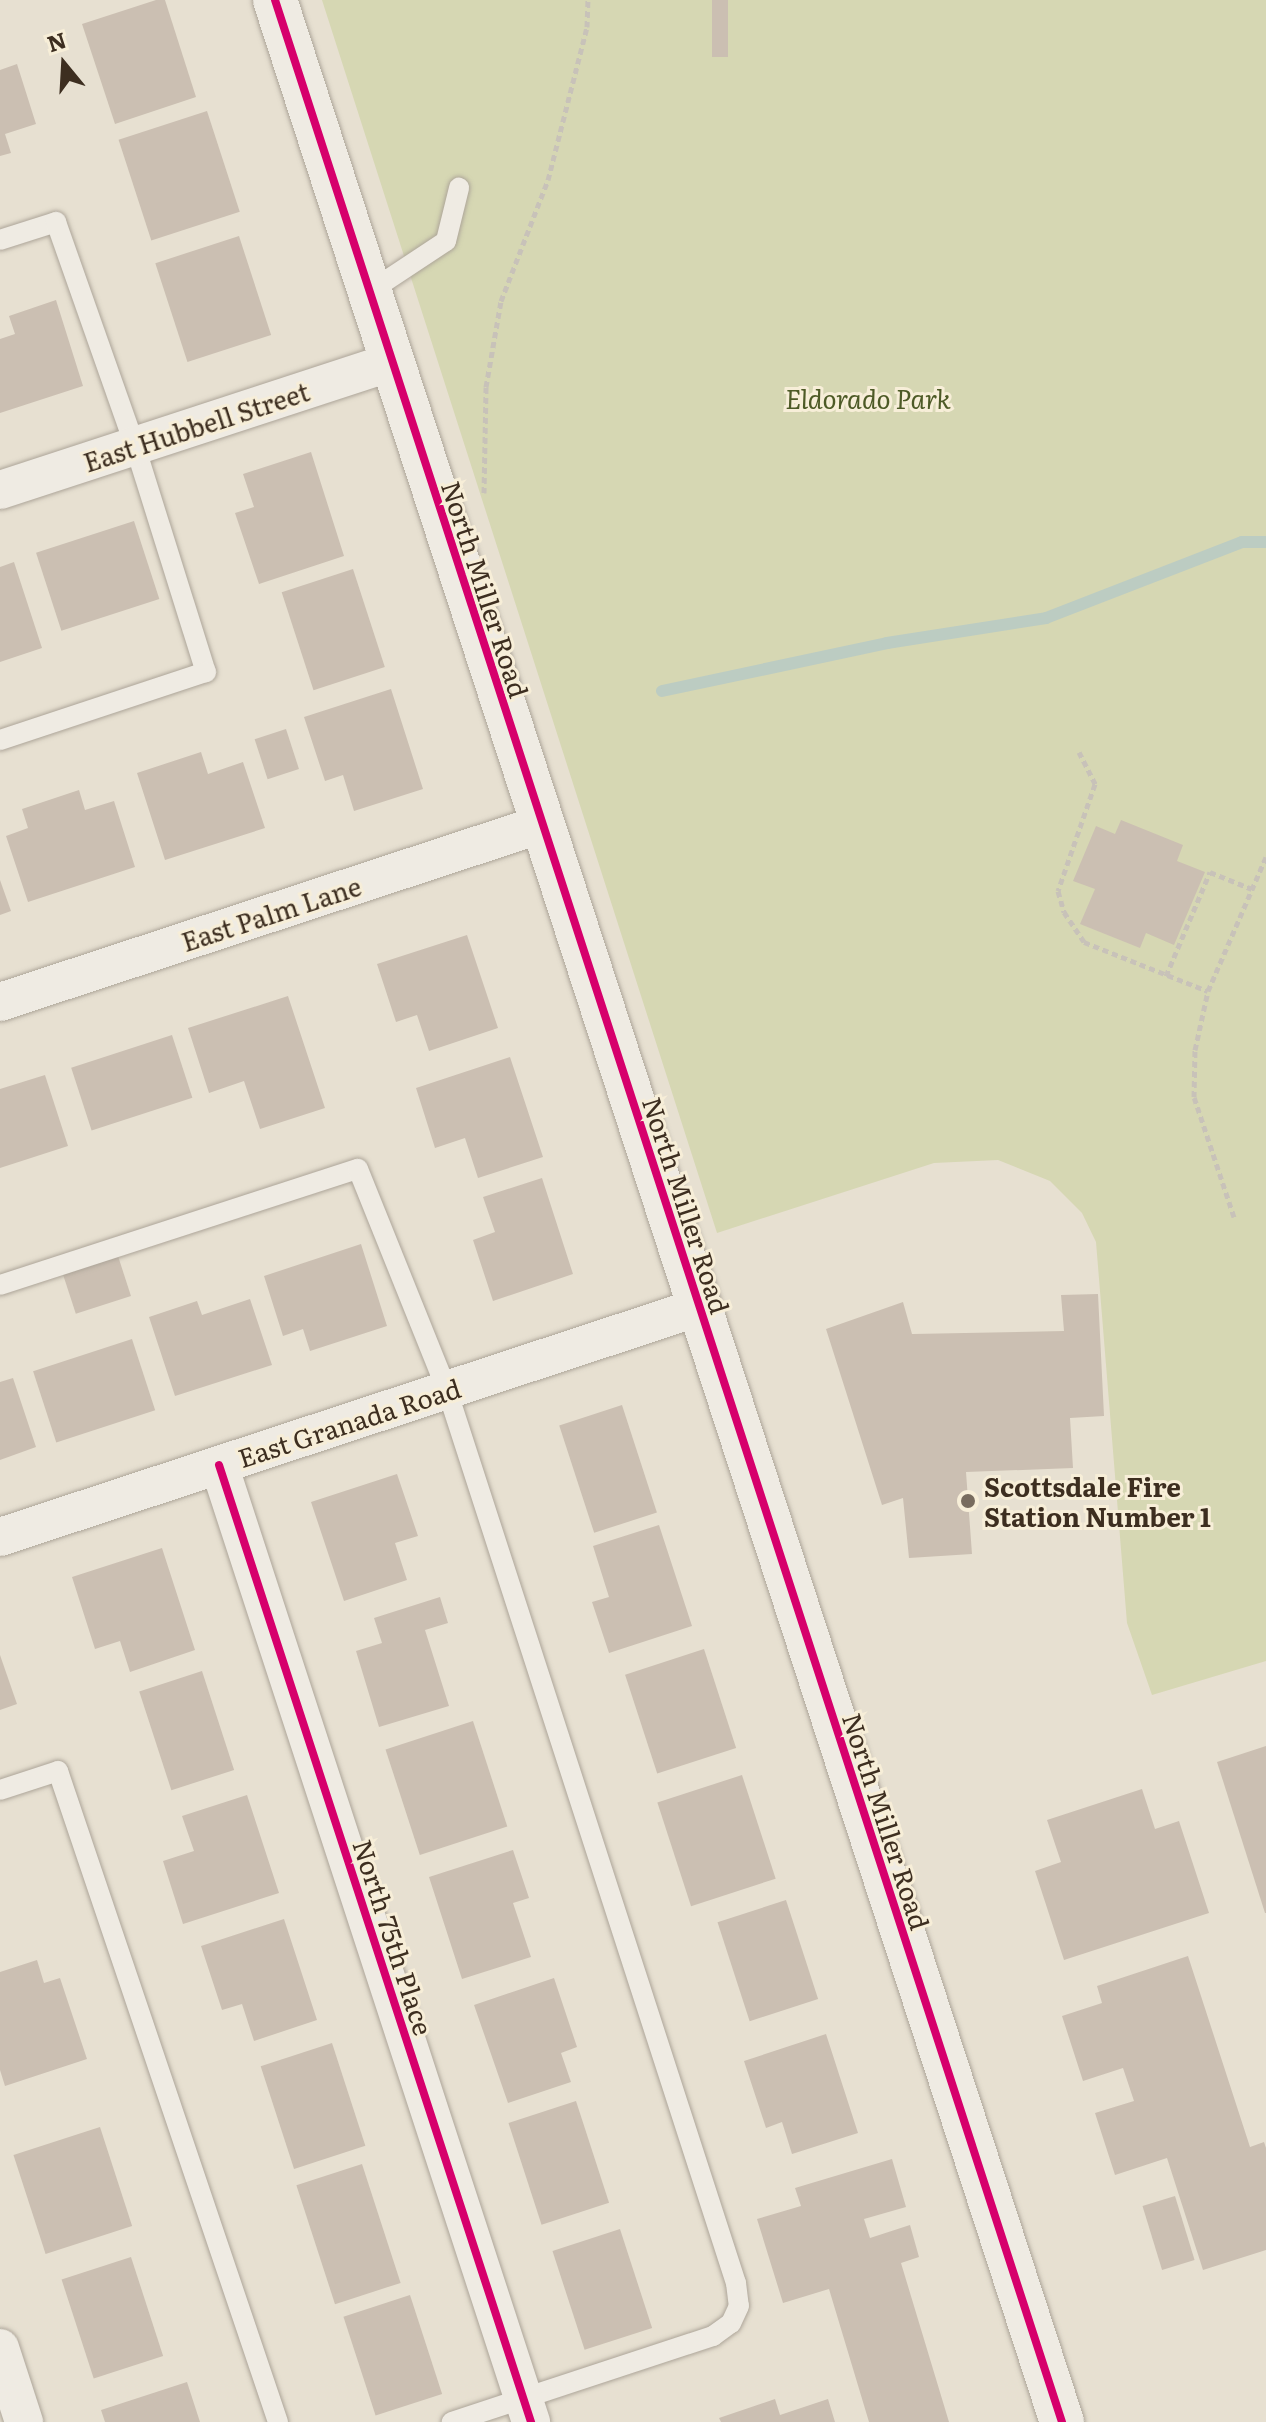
<!DOCTYPE html>
<style>
body{margin:0}
#map{position:relative;width:1266px;height:2422px;overflow:hidden;background:#e7e0d1;font-family:Literata,serif}
div>[style]{position:absolute}
[style*='--x']{left:calc(var(--x)*1px);top:calc(var(--y)*1px);width:calc(var(--w)*1px);rotate:calc(var(--a)*1deg)}
.green>*{inset:0;background:#d6d7b3}
.stream>*{height:12px;margin:-6px;padding:0 6px;transform-origin:6px;border-radius:6px;background:#bcccc2}
.building>*{inset:0;background:#cbbfb2;transform-origin:0 0}
.path>*{height:5px;margin-top:-2.5px;transform-origin:0;background:repeating-linear-gradient(90deg,#c8c2b9 0 6px,transparent 0 10px)}
.roads{filter:drop-shadow(0 0 2px #ada599) drop-shadow(0 0 2px #ada599)}
.service>*{height:20px;margin:-10px;padding:0 10px;transform-origin:10px;border-radius:10px;background:#efebe3}
.minor>*{height:38px;margin:-19px;padding:0 19px;transform-origin:19px;border-radius:19px;background:#efebe3}
.tertiary>*{height:44px;margin:-22px;padding:0 22px;transform-origin:22px;border-radius:22px;background:#efebe3}
.cycleway>*{height:8px;margin:-4px;padding:0 4px;transform-origin:4px;border-radius:4px;background:#d6006c}
.dots>*{width:22px;height:22px;translate:-50% -50%;box-sizing:border-box;border:4px solid #f7eed8;border-radius:50%}
span{translate:-50% -50%;white-space:nowrap;text-align:center;line-height:1.15;-webkit-text-stroke:6px #f7eed8;paint-order:stroke}
.park-label{font-size:26px;color:#4d5a26;font-style:italic}
.street-label{font-size:26px;color:#3d2e20}
.poi-label{font-size:26px;color:#3d2e20;font-weight:700}
.left{translate:0 -50%;text-align:left}
.north{position:absolute;left:24px;top:24px;width:80px;height:80px;-webkit-text-stroke:6px #f7eed8;paint-order:stroke;rotate:342deg;font-size:22px;font-weight:700;line-height:32px;text-align:center;color:#3d2e20}
.north::after{content:'';display:block;margin:auto;width:28px;height:36px;background:#3d2e20;clip-path:polygon(50% 0,100% 100%,50% 72%,0 100%)}
</style>
<div id="map">
<div class="green">
<div style="clip-path:polygon(322px 0,1266px 0,1266px 1661px,1152px 1695px,1127px 1623px,1096px 1242px,1082px 1213px,1050px 1181px,998px 1160px,934px 1163px,717px 1233px)"></div>
</div>
<div class="stream">
<div style="--x:662;--y:691;--w:230;--a:-12"></div>
<div style="--x:887;--y:643;--w:161;--a:-8.9"></div>
<div style="--x:1046;--y:618;--w:210;--a:-21.2"></div>
<div style="--x:1242;--y:542;--w:24;--a:0"></div>
</div>
<div class="building">
<div style="clip-path:polygon(156px 0,165px 0,196px 97px,115px 124px,82px 24px)"></div>
<div style="left:712px;top:0;width:16px;height:57px"></div>
<div style="clip-path:polygon(17px 64px,36px 124px,5px 134px,11px 153px,0 156px,0 70px)"></div>
<div style="left:207px;top:111px;width:106px;height:93px;rotate:72deg"></div>
<div style="left:239px;top:236px;width:104px;height:88px;rotate:72deg"></div>
<div style="clip-path:polygon(56px 300px,83px 386px,0 413px,0 339px,15px 334px,9px 316px)"></div>
<div style="clip-path:polygon(311px 452px,344px 556px,259px 584px,235px 513px,254px 507px,243px 474px)"></div>
<div style="left:134px;top:521px;width:82px;height:103px;rotate:72deg"></div>
<div style="clip-path:polygon(14px 562px,42px 648px,0 662px,0 567px)"></div>
<div style="left:353px;top:569px;width:103px;height:75px;rotate:72deg"></div>
<div style="clip-path:polygon(391px 689px,423px 789px,354px 811px,343px 775px,325px 781px,304px 717px)"></div>
<div style="left:286px;top:729px;width:42px;height:33px;rotate:72deg"></div>
<div style="clip-path:polygon(201px 752px,208px 774px,243px 762px,265px 828px,165px 860px,137px 773px)"></div>
<div style="clip-path:polygon(79px 790px,85px 810px,114px 801px,135px 867px,28px 902px,6px 836px,28px 828px,22px 809px)"></div>
<div style="clip-path:polygon(1121px 820px,1183px 845px,1177px 861px,1205px 872px,1174px 945px,1146px 933px,1140px 948px,1080px 924px,1095px 889px,1073px 881px,1096px 826px,1115px 834px)"></div>
<div style="clip-path:polygon(0 880px,11px 911px,0 915px)"></div>
<div style="clip-path:polygon(467px 935px,498px 1028px,429px 1051px,417px 1015px,396px 1022px,377px 964px)"></div>
<div style="clip-path:polygon(288px 996px,325px 1108px,260px 1129px,244px 1081px,209px 1093px,188px 1028px)"></div>
<div style="left:172px;top:1035px;width:66px;height:106px;rotate:72deg"></div>
<div style="clip-path:polygon(510px 1057px,543px 1157px,478px 1178px,465px 1138px,435px 1148px,416px 1088px)"></div>
<div style="clip-path:polygon(45px 1075px,68px 1146px,0 1168px,0 1089px)"></div>
<div style="clip-path:polygon(542px 1178px,573px 1274px,493px 1301px,473px 1240px,495px 1232px,483px 1197px)"></div>
<div style="clip-path:polygon(361px 1244px,387px 1326px,310px 1351px,303px 1329px,283px 1336px,264px 1276px)"></div>
<div style="left:118px;top:1256px;width:42px;height:58px;rotate:72deg"></div>
<div style="clip-path:polygon(1098px 1294px,1104px 1416px,1070px 1418px,1073px 1468px,966px 1472px,972px 1554px,909px 1558px,903px 1498px,882px 1505px,826px 1329px,903px 1302px,912px 1334px,1064px 1331px,1061px 1295px)"></div>
<div style="clip-path:polygon(250px 1299px,272px 1365px,175px 1396px,149px 1317px,197px 1301px,202px 1315px)"></div>
<div style="left:132px;top:1339px;width:75px;height:104px;rotate:72deg"></div>
<div style="clip-path:polygon(13px 1378px,36px 1447px,0 1460px,0 1382px)"></div>
<div style="left:622px;top:1405px;width:113px;height:66px;rotate:72deg"></div>
<div style="clip-path:polygon(397px 1474px,418px 1536px,395px 1543px,407px 1580px,344px 1601px,311px 1502px)"></div>
<div style="clip-path:polygon(659px 1525px,692px 1626px,609px 1653px,592px 1602px,609px 1597px,593px 1546px)"></div>
<div style="clip-path:polygon(162px 1548px,195px 1650px,130px 1672px,120px 1641px,95px 1649px,72px 1577px)"></div>
<div style="clip-path:polygon(440px 1597px,448px 1623px,425px 1630px,449px 1706px,379px 1727px,356px 1651px,382px 1643px,374px 1618px)"></div>
<div style="left:704px;top:1649px;width:104px;height:83px;rotate:72deg"></div>
<div style="clip-path:polygon(0 1655px,17px 1704px,0 1710px)"></div>
<div style="left:202px;top:1671px;width:104px;height:66px;rotate:72deg"></div>
<div style="left:473px;top:1721px;width:111px;height:92px;rotate:72deg"></div>
<div style="clip-path:polygon(1266px 1746px,1266px 1913px,1265px 1913px,1217px 1762px)"></div>
<div style="left:742px;top:1775px;width:109px;height:89px;rotate:72deg"></div>
<div style="clip-path:polygon(1142px 1789px,1155px 1829px,1179px 1821px,1209px 1913px,1064px 1960px,1035px 1871px,1061px 1862px,1047px 1820px)"></div>
<div style="clip-path:polygon(247px 1795px,279px 1893px,183px 1924px,163px 1861px,194px 1851px,182px 1816px)"></div>
<div style="clip-path:polygon(513px 1850px,529px 1898px,513px 1903px,531px 1957px,462px 1979px,429px 1877px)"></div>
<div style="left:786px;top:1900px;width:104px;height:72px;rotate:72deg"></div>
<div style="clip-path:polygon(284px 1919px,317px 2020px,254px 2041px,242px 2004px,222px 2010px,201px 1946px)"></div>
<div style="clip-path:polygon(1188px 1956px,1250px 2147px,1264px 2142px,1266px 2148px,1266px 2250px,1203px 2270px,1167px 2158px,1115px 2175px,1095px 2113px,1134px 2101px,1123px 2068px,1083px 2081px,1062px 2016px,1102px 2003px,1097px 1986px)"></div>
<div style="clip-path:polygon(37px 1960px,44px 1983px,60px 1978px,87px 2059px,5px 2086px,0 2070px,0 1972px)"></div>
<div style="clip-path:polygon(554px 1978px,577px 2047px,561px 2053px,571px 2082px,508px 2103px,474px 2005px)"></div>
<div style="clip-path:polygon(826px 2034px,858px 2133px,792px 2154px,782px 2122px,766px 2128px,744px 2061px)"></div>
<div style="left:332px;top:2043px;width:108px;height:75px;rotate:72deg"></div>
<div style="left:576px;top:2101px;width:107px;height:71px;rotate:72deg"></div>
<div style="left:100px;top:2127px;width:104px;height:91px;rotate:72deg"></div>
<div style="clip-path:polygon(892px 2159px,906px 2207px,864px 2219px,870px 2238px,910px 2225px,919px 2257px,901px 2263px,949px 2422px,869px 2422px,829px 2289px,783px 2303px,757px 2219px,801px 2206px,795px 2188px)"></div>
<div style="left:362px;top:2164px;width:125px;height:69px;rotate:72deg"></div>
<div style="left:1175px;top:2196px;width:67px;height:34px;rotate:73deg"></div>
<div style="left:620px;top:2229px;width:104px;height:71px;rotate:72deg"></div>
<div style="left:131px;top:2257px;width:104px;height:73px;rotate:72deg"></div>
<div style="left:410px;top:2295px;width:104px;height:70px;rotate:72deg"></div>
<div style="clip-path:polygon(187px 2382px,200px 2422px,105px 2422px,101px 2410px)"></div>
<div style="clip-path:polygon(775px 2399px,780px 2415px,828px 2399px,835px 2422px,721px 2422px,719px 2418px)"></div>
</div>
<div class="path">
<div style="--x:484;--y:493;--w:106;--a:-88.9"></div>
<div style="--x:486;--y:387;--w:87;--a:-80.1"></div>
<div style="--x:501;--y:301;--w:130;--a:-68.8"></div>
<div style="--x:548;--y:180;--w:158;--a:-75.7"></div>
<div style="--x:587;--y:27;--w:27;--a:-88"></div>
<div style="--x:1079;--y:752;--w:36;--a:63"></div>
<div style="--x:1095;--y:784;--w:113;--a:109.1"></div>
<div style="--x:1058;--y:891;--w:22;--a:74"></div>
<div style="--x:1064;--y:912;--w:36;--a:56"></div>
<div style="--x:1084;--y:942;--w:133;--a:21.6"></div>
<div style="--x:1166;--y:976;--w:113;--a:-67.1"></div>
<div style="--x:1210;--y:872;--w:45;--a:22"></div>
<div style="--x:1234;--y:1217;--w:126;--a:-108.4"></div>
<div style="--x:1194;--y:1097;--w:47;--a:-88.8"></div>
<div style="--x:1195;--y:1050;--w:60;--a:-77.6"></div>
<div style="--x:1208;--y:991;--w:146;--a:-66.6"></div>
</div>
<div class="roads">
<div class="service">
<div style="--x:0;--y:240;--w:59;--a:-17.8"></div>
<div style="--x:56;--y:222;--w:238;--a:70.6"></div>
<div style="--x:135;--y:446;--w:237;--a:72.6"></div>
<div style="--x:206;--y:672;--w:217;--a:161.7"></div>
<div style="--x:369;--y:292;--w:92;--a:-33.5"></div>
<div style="--x:446;--y:241;--w:55;--a:-76.2"></div>
<div style="--x:0;--y:1285;--w:376;--a:-18"></div>
<div style="--x:358;--y:1169;--w:238;--a:68.1"></div>
<div style="--x:447;--y:1390;--w:939;--a:72.07"></div>
<div style="--x:736;--y:2283;--w:23;--a:83"></div>
<div style="--x:739;--y:2306;--w:19;--a:115"></div>
<div style="--x:731;--y:2323;--w:22;--a:144"></div>
<div style="--x:713;--y:2336;--w:275;--a:161.8"></div>
<div style="--x:0;--y:1790;--w:61;--a:-18.1"></div>
<div style="--x:58;--y:1771;--w:687;--a:71.33"></div>
</div>
<div class="minor">
<div style="--x:0;--y:490;--w:411;--a:-18.1"></div>
<div style="--x:0;--y:1002;--w:570;--a:-18.18"></div>
<div style="--x:219;--y:1465;--w:1007;--a:71.94"></div>
<div style="--x:0;--y:1537;--w:736;--a:-18.21"></div>
<div style="--x:0;--y:2348;--w:78;--a:72"></div>
</div>
<div class="tertiary">
<div style="--x:275;--y:0;--w:2547;--a:72"></div>
</div>
</div>
<div class="cycleway">
<div style="--x:275;--y:0;--w:2547;--a:72"></div>
<div style="--x:219;--y:1465;--w:1007;--a:71.94"></div>
</div>
<div class="dots">
<div style="left:968px;top:1501px;background:#786c5e"></div>
</div>
<div class="park-label">
<span style="left:868px;top:398px">Eldorado Park</span>
</div>
<div class="street-label">
<span style="left:196px;top:426px;rotate:-18deg">East Hubbell Street</span>
<span style="left:486px;top:589px;rotate:72deg">North Miller Road</span>
<span style="left:271px;top:913px;rotate:-18deg">East Palm Lane</span>
<span style="left:687px;top:1205px;rotate:72deg">North Miller Road</span>
<span style="left:349px;top:1422px;rotate:-18deg">East Granada Road</span>
<span style="left:887px;top:1821px;rotate:72deg">North Miller Road</span>
<span style="left:394px;top:1937px;rotate:72deg">North 75th Place</span>
</div>
<div class="poi-label">
<span class="left" style="left:984px;top:1501px">Scottsdale Fire<br>Station Number 1</span>
</div>
<div class="north">N</div>
</div>
